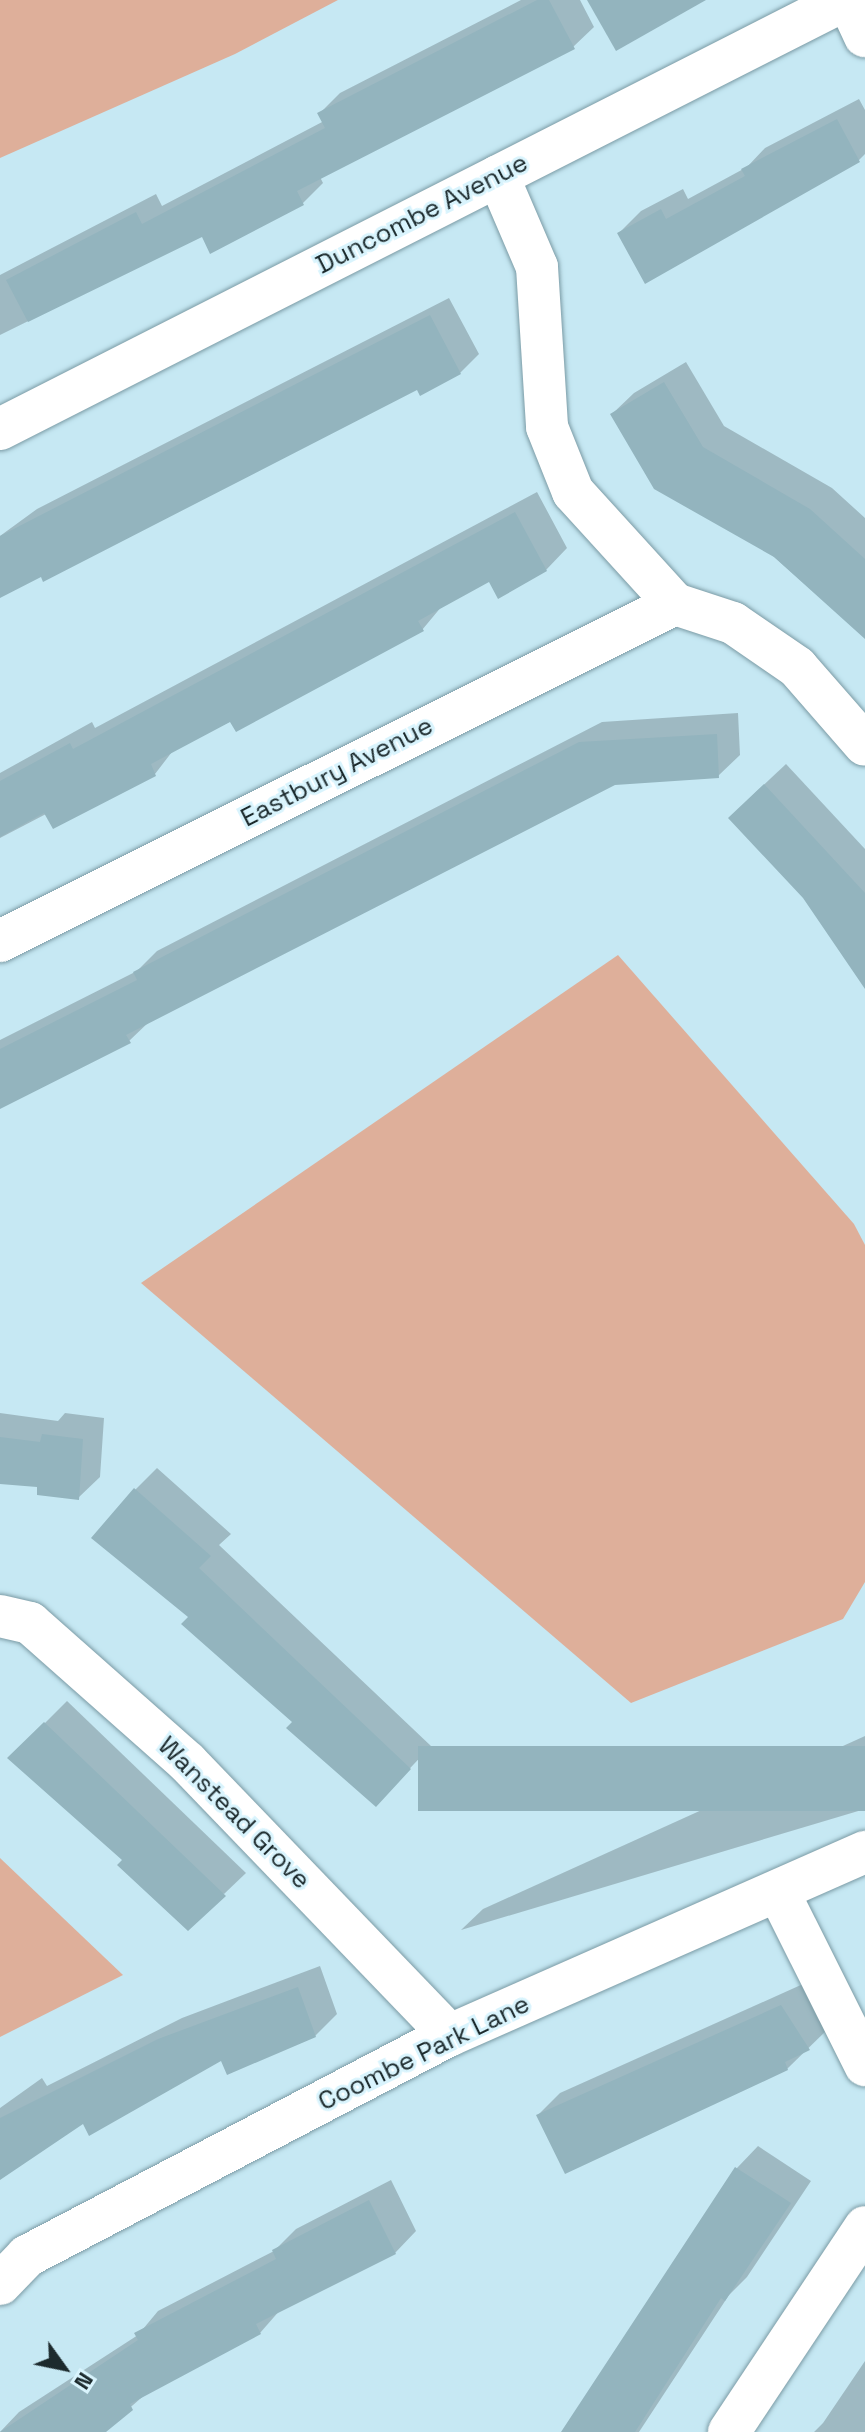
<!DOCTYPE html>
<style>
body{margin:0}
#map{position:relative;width:865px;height:2432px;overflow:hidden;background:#c6e8f3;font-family:"Space Grotesk",sans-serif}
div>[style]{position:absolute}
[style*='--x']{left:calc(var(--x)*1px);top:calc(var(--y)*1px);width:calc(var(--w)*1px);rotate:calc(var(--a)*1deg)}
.green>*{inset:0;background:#deaf9a}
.shadow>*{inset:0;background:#0003}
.building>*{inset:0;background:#93b4be;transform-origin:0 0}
.roads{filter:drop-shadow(0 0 2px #7b9ba5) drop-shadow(0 0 2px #7b9ba5)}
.street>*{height:42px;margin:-21px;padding:0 21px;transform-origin:21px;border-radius:21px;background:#fff}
span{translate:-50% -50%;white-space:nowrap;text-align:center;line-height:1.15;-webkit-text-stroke:6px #d9f4fd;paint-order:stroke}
.street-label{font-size:26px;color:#1c2a2d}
.north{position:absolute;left:24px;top:2328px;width:80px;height:80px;-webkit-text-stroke:6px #d9f4fd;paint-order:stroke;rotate:123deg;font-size:22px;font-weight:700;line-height:32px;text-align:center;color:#1c2a2d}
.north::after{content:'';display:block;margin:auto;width:28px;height:36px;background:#1c2a2d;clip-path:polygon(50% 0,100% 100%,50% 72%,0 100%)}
</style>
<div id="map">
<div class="green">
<div style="clip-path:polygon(0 0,338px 0,235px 54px,0 158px)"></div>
<div style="clip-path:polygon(618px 955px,854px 1224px,865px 1245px,865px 1582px,843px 1619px,631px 1703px,141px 1283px)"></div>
<div style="clip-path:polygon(0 1858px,123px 1975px,0 2037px)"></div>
</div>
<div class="shadow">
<div style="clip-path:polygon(521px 0,580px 0,594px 27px,573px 47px,320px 177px,323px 183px,303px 203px,203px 235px,0 335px,0 275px,156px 194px,162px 206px,324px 121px,320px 113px,340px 93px)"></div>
<div style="clip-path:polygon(859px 99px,865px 110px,865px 154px,859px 160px,646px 281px,619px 233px,641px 211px,683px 189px,688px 199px,747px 167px,765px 148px)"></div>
<div style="clip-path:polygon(449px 298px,479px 354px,460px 373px,417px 387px,0 595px,0 536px,37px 509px)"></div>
<div style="clip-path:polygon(686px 362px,724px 426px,832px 488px,865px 518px,865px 637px,612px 414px,634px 393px)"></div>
<div style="clip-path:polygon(537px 492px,567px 548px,546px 570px,490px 580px,442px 606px,422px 630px,175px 748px,155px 774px,54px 827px,46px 814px,0 838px,0 773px,92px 722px,95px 728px)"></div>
<div style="clip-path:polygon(738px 713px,740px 755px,718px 776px,615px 783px,151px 1020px,129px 1041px,0 1107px,0 1040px,137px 971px,157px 951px,602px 722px)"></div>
<div style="clip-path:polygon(786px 764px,865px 849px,865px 986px,752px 796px)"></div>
<div style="clip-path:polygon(0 1413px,58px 1421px,65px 1413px,104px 1418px,100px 1477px,78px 1498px,39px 1485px,0 1482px)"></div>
<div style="clip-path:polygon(157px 1468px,231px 1534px,219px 1545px,431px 1746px,397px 1782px,295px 1722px,191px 1617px,135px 1490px)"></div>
<div style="clip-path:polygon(67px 1701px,246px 1873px,224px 1894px,125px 1860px,10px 1758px)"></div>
<div style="clip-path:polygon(865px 1736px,865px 1809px,461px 1930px,483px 1909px)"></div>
<div style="clip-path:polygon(320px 1966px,337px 2014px,315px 2036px,222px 2058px,84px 2122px,0 2178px,0 2108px,42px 2078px,47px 2086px,182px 2018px)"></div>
<div style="clip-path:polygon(803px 1984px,830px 2027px,787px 2069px,538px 2115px,560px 2093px)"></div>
<div style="clip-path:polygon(758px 2146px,811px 2181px,747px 2277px,729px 2295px,639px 2432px,567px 2432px,737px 2168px)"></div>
<div style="clip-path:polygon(391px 2180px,416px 2231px,395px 2253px,281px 2309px,260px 2333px,148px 2392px,102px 2432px,0 2432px,19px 2412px,138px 2335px,158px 2311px,274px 2251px,296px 2229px)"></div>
<div style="clip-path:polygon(865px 2361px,865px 2432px,814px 2432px,823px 2423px)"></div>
</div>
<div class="building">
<div style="clip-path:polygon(537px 0,549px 0,575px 49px,297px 191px,304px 205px,210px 254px,202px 237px,28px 322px,6px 280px,136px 212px,142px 224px,325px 128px,317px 113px)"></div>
<div style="clip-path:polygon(587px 0,706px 0,616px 51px)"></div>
<div style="clip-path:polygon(837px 119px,860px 162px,645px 284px,617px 233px,661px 209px,666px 219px,745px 176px,741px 169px)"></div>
<div style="clip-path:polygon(430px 315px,461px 374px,420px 396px,417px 390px,43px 582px,41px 577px,0 598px,0 536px)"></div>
<div style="clip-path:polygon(664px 382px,703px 447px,810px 509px,865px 559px,865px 639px,774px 557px,654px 489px,610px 414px)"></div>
<div style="clip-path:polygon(515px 512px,547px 571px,498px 599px,489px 582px,418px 621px,424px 631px,236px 732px,230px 722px,151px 764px,156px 776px,53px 829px,44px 813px,0 837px,0 781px,70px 743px,73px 749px)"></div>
<div style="clip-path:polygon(717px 734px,719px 778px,615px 785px,126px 1035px,131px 1043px,0 1109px,0 1049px,137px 980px,133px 972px,579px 742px)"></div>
<div style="clip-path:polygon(764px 784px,865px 893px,865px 989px,803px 898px,728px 818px)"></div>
<div style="clip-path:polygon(42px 1434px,83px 1439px,79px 1500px,37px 1495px,37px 1487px,0 1484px,0 1437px,40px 1442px)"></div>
<div style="clip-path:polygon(134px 1488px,211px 1556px,199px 1568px,411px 1769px,376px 1807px,286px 1728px,292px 1722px,181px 1624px,188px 1617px,91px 1538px)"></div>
<div style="clip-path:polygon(44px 1722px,226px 1896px,188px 1931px,117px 1865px,122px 1860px,7px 1758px)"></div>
<div style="left:865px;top:1746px;width:65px;height:447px;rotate:90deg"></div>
<div style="clip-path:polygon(298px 1987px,316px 2037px,227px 2075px,221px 2061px,89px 2136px,83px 2124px,0 2180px,0 2118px,158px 2039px)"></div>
<div style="clip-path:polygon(781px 2005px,810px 2050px,785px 2062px,788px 2070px,565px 2174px,536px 2115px)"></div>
<div style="clip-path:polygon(735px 2167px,791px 2203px,725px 2301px,721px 2298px,635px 2432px,561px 2432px)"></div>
<div style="clip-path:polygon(369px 2200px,396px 2254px,256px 2324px,261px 2334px,130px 2404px,133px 2410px,106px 2432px,0 2432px,138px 2340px,134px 2333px,276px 2259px,272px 2250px)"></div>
</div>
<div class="roads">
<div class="street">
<div style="--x:848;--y:0;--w:40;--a:65"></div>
<div style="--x:498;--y:176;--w:99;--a:66.8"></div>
<div style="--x:537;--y:267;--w:160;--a:86.4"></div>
<div style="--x:547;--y:427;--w:70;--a:68.2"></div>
<div style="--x:573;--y:492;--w:151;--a:47.7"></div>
<div style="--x:675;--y:604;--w:61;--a:18.1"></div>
<div style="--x:733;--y:623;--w:78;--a:34.5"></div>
<div style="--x:797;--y:667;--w:103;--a:48.9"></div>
<div style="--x:0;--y:429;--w:948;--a:-26.92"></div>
<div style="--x:0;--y:941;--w:754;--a:-26.53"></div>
<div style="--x:0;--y:1616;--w:31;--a:13"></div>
<div style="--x:30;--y:1623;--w:210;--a:41.5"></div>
<div style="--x:187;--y:1762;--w:379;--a:46.1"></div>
<div style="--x:778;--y:1891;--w:195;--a:63.4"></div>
<div style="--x:0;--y:2284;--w:39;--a:-46"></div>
<div style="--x:27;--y:2256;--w:477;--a:-27.6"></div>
<div style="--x:450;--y:2035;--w:454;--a:-23.8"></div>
<div style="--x:729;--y:2432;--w:246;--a:-56.4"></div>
</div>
</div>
<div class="street-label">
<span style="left:422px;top:214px;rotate:-27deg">Duncombe Avenue</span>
<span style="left:337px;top:772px;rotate:-27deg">Eastbury Avenue</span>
<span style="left:234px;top:1813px;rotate:45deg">Wanstead Grove</span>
<span style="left:424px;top:2053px;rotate:-26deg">Coombe Park Lane</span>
</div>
<div class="north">N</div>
</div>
